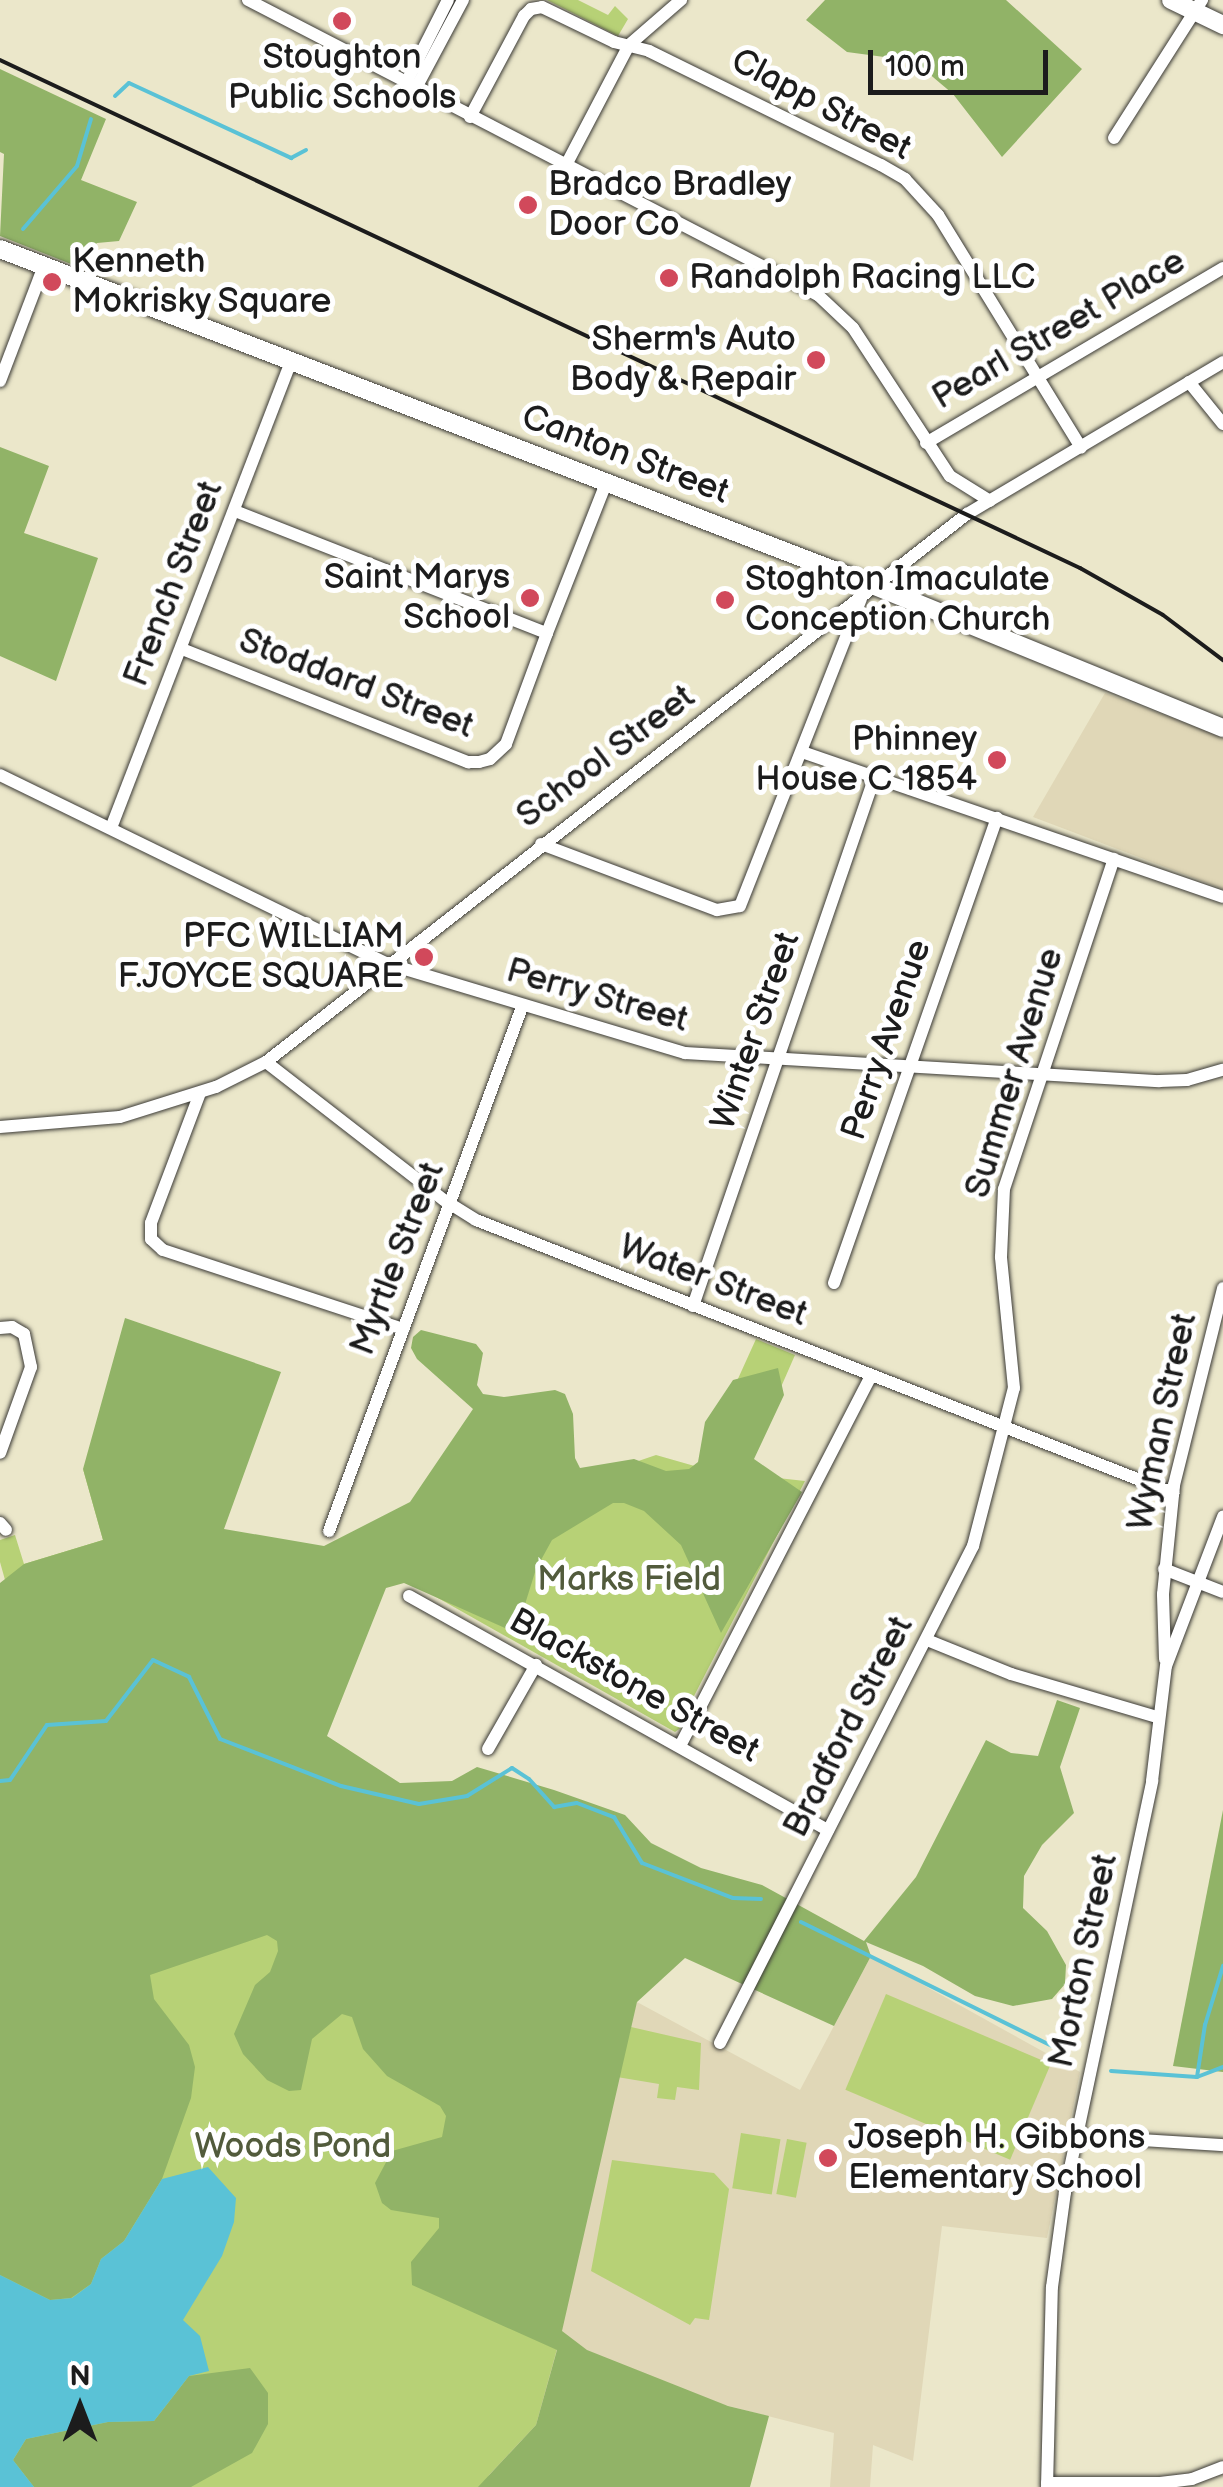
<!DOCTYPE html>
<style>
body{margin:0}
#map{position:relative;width:1223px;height:2487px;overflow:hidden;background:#ebe7ca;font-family:"Balsamiq Sans",sans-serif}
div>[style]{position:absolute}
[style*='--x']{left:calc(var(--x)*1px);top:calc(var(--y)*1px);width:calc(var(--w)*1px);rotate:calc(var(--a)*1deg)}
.built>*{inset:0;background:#e0d7b7}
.green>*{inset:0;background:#b7d176;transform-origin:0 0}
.forest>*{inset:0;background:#91b367}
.water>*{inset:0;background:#5ac2d6}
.stream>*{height:4px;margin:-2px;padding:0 2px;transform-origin:2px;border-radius:2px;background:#5ac2d6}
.roads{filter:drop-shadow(0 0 2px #3b3a36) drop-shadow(0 0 2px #3b3a36)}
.minor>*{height:12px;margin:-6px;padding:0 6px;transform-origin:6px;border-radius:6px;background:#fff}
.major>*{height:18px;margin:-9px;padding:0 9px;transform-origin:9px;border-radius:9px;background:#fff}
.rail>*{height:4px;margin:-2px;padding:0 2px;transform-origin:2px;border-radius:2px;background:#1c1c1c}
.dots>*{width:28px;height:28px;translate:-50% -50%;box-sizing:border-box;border:5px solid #fff;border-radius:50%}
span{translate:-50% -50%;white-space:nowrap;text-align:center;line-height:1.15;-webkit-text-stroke:10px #fff;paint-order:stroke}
.poi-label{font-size:35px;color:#1c1c1c}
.left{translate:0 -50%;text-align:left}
.right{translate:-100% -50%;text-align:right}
.street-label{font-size:35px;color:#1c1c1c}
.park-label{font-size:35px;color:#525b3c}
.north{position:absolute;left:30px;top:2357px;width:100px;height:100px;-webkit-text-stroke:8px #fff;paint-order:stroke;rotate:0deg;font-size:28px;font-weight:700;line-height:40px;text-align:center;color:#1c1c1c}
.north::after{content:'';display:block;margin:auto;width:35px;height:45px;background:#1c1c1c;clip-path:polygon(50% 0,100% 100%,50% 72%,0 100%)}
.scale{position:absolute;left:868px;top:50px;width:180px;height:45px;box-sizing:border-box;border:5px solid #1c1c1c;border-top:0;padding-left:12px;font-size:30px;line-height:35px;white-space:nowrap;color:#1c1c1c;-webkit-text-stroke:8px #fff;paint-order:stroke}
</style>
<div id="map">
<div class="built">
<div style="clip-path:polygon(1105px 693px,1223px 737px,1223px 889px,1033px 817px)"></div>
<div style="clip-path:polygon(871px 1956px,1080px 2072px,1047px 2238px,942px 2226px,913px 2461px,873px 2445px,870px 2487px,830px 2487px,834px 2433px,658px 2388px,484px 2487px,637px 2002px,800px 2090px)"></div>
</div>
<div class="green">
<div style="clip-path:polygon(547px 0,578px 0,608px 15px,615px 6px,628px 19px,618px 36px)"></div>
<div style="clip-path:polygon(756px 1339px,795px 1355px,743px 1474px,805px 1481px,694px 1696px,682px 1727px,675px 1732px,362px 1555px,656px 1455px,698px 1467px)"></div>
<div style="clip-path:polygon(83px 1469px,234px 1695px,624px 2054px,631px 2027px,701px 2043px,699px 2090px,677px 2087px,675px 2100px,657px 2098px,659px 2084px,617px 2077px,541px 2342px,557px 2349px,536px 2425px,489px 2475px,484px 2487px,11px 2487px,0 2476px,0 1611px,12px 1605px,0 1562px,0 1540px,15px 1535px,24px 1564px,103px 1540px)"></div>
<div style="left:886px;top:1994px;width:179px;height:104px;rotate:23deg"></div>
<div style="left:741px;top:2133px;width:40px;height:56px;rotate:9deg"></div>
<div style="left:787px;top:2139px;width:20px;height:56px;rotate:11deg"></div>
<div style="clip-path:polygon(612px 2160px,714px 2173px,729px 2189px,709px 2320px,695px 2318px,690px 2325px,591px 2271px)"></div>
</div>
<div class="forest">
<div style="clip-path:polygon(825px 0,1006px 0,1082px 69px,1002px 157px,953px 94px,914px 61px,847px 52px,806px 20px)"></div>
<div style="clip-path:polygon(0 69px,106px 119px,81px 180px,137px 202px,119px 241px,97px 243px,76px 266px,0 236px,4px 154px,0 152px)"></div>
<div style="clip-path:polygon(0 447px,49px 466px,24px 533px,98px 558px,56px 681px,0 656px)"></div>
<div style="clip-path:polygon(125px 1318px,281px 1372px,224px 1529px,324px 1546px,410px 1502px,473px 1409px,417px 1359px,411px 1348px,413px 1337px,421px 1330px,476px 1344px,483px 1353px,477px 1385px,483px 1394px,504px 1397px,555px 1390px,565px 1394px,573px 1414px,575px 1458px,580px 1468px,634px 1459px,666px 1471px,689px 1469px,698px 1462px,705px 1422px,733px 1380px,778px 1368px,784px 1395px,754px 1459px,802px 1492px,721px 1633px,681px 1545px,644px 1511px,624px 1503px,613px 1503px,552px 1540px,536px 1569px,516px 1633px,404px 1583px,386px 1588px,327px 1736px,400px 1783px,452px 1781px,477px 1767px,554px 1790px,625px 1815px,651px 1843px,701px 1868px,762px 1885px,864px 1941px,916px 1877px,986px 1740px,1011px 1753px,1038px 1756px,1057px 1700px,1080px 1708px,1060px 1767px,1074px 1813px,1042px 1845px,1024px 1876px,1023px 1908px,1047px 1931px,1066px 1965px,1065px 1984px,1052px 1999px,1013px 2006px,975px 1996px,923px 1966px,866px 1942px,871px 1956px,834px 2026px,685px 1958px,637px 2002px,562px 2331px,587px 2350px,728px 2406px,769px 2416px,750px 2487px,478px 2487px,536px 2425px,557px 2350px,412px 2285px,411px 2262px,439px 2228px,439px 2218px,391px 2210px,382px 2203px,375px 2183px,392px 2151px,442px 2137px,446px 2116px,440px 2106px,387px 2076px,363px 2049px,352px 2017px,342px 2014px,312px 2039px,301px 2090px,289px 2091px,267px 2080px,243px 2054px,234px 2034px,255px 1985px,270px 1972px,278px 1951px,277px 1941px,267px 1935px,150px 1975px,154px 1999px,189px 2045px,195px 2067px,191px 2098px,162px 2179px,124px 2241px,101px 2259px,91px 2284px,71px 2298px,50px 2300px,0 2275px,0 1583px,24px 1564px,103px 1540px,83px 1469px)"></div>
<div style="clip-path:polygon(1223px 1810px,1223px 2072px,1173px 2066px)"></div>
<div style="clip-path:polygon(250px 2368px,268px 2393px,268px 2424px,252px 2453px,191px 2487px,34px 2487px,13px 2460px,26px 2439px,108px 2422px,154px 2421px,189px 2376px)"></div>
</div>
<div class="water">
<div style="clip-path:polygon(208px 2167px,236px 2198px,234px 2222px,222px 2256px,183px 2320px,200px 2336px,209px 2371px,189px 2376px,154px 2421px,108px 2422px,26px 2439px,13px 2460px,34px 2487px,0 2487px,0 2275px,50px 2300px,72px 2298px,91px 2284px,101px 2259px,124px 2241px,162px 2179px)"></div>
</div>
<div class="stream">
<div style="--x:115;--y:96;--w:19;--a:-43"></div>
<div style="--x:129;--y:83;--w:179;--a:24.8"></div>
<div style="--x:291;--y:158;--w:17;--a:-28"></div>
<div style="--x:23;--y:229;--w:83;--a:-49.4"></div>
<div style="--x:77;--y:166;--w:49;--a:-73.4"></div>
<div style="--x:0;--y:1781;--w:10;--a:-6"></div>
<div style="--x:10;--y:1780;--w:66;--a:-56.1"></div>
<div style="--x:47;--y:1725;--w:59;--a:-3.9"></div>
<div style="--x:106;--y:1721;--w:77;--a:-52.4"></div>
<div style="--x:153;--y:1660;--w:40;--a:25"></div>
<div style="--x:189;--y:1677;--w:69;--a:63.4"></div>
<div style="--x:220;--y:1739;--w:130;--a:21.2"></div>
<div style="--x:341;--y:1786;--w:80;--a:13"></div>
<div style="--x:419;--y:1804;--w:49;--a:-9.5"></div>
<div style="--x:467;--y:1796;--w:53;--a:-31.9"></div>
<div style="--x:512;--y:1768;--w:20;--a:33"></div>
<div style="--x:529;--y:1779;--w:38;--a:48"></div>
<div style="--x:554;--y:1807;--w:23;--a:-10"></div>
<div style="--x:577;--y:1803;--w:40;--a:21"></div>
<div style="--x:614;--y:1817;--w:54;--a:58.7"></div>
<div style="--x:642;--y:1863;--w:97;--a:21"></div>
<div style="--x:733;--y:1898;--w:28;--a:2"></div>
<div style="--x:801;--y:1922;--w:293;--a:26.3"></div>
<div style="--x:1111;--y:2071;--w:86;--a:4"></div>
<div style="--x:1197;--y:2077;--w:28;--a:-21"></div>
<div style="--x:1197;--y:2077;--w:53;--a:-81.3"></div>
<div style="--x:1205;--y:2025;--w:62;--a:-73"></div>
</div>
<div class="roads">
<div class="minor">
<div style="--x:248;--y:0;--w:642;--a:27.36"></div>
<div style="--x:818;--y:295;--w:48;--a:43.3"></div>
<div style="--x:853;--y:328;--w:177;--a:56.8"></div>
<div style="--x:950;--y:476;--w:47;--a:32"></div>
<div style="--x:406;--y:83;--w:93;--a:-63.2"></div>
<div style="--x:416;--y:88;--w:100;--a:-61.9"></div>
<div style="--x:470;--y:117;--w:115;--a:-61.9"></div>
<div style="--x:524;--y:16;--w:10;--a:-45"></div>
<div style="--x:531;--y:9;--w:11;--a:-10"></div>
<div style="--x:542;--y:7;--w:80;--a:25.9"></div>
<div style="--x:614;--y:42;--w:36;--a:14"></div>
<div style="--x:649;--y:51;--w:258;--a:26.2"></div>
<div style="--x:881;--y:165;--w:28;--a:30"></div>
<div style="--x:905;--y:179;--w:49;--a:47.5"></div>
<div style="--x:938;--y:215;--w:273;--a:58.4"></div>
<div style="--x:1114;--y:138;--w:164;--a:-57.5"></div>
<div style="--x:565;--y:167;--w:138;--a:-62.3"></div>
<div style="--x:629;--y:45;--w:69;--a:-40.9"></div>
<div style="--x:0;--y:381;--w:123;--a:-69.1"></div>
<div style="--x:1189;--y:382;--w:54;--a:51"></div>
<div style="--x:926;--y:443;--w:345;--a:-30.5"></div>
<div style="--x:235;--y:511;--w:335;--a:21.4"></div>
<div style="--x:547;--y:633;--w:161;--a:-68.5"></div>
<div style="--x:182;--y:649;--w:308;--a:21.6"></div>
<div style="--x:468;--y:762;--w:11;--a:0"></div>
<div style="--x:479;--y:762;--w:11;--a:-15"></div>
<div style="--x:490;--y:759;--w:22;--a:-43"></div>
<div style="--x:506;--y:744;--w:118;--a:-69.7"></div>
<div style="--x:802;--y:752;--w:445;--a:19"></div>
<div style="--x:0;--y:775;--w:432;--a:26"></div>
<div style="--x:388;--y:964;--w:310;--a:16.7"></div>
<div style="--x:685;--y:1053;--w:475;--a:3.4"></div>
<div style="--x:1159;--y:1081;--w:28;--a:-2"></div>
<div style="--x:1187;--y:1080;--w:37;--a:-16"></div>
<div style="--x:111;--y:828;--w:500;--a:-68.9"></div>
<div style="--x:541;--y:844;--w:188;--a:20.6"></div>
<div style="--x:717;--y:910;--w:23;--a:-10"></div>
<div style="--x:740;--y:906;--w:330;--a:-68.5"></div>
<div style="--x:266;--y:1062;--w:225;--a:37.8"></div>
<div style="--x:444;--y:1200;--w:38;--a:32"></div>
<div style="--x:476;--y:1220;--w:749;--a:21.39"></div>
<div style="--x:200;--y:1093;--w:139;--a:110.7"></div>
<div style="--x:151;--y:1223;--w:16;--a:90"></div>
<div style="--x:151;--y:1239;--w:16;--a:43"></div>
<div style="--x:163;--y:1250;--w:253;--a:18.2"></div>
<div style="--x:0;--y:1127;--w:120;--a:-4.8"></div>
<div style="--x:120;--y:1117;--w:101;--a:-17.4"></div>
<div style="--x:216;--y:1087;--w:56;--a:-26.6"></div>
<div style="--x:266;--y:1062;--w:890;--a:-38.02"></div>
<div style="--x:967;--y:514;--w:298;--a:-30.7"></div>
<div style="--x:834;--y:1283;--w:493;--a:-70.7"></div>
<div style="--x:693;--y:1306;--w:560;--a:-71.05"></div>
<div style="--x:0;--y:1328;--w:12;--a:-5"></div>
<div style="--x:12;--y:1327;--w:14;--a:30"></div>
<div style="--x:24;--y:1334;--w:34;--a:78"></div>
<div style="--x:31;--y:1367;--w:91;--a:109.8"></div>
<div style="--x:0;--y:1523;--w:9;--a:49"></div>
<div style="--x:329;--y:1531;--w:558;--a:-69.78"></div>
<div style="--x:1164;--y:1569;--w:63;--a:21.3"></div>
<div style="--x:409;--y:1596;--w:480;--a:29.2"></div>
<div style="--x:927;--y:1640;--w:91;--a:22"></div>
<div style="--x:1011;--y:1674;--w:152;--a:16.4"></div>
<div style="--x:1165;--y:1659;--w:65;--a:-91.8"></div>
<div style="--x:1163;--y:1594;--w:110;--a:-84.2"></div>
<div style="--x:1174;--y:1485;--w:203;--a:-76"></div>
<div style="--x:680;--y:1746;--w:416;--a:-62.7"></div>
<div style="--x:488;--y:1749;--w:97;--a:-60.3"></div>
<div style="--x:720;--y:2043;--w:558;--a:-63.02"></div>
<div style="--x:973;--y:1546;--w:163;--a:-75.5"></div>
<div style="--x:1014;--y:1388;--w:132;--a:-95.7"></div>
<div style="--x:1001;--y:1257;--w:68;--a:-87.5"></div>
<div style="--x:1004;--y:1189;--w:348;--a:-71.6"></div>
<div style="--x:1078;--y:2136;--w:145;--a:3.6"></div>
<div style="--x:1047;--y:2483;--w:113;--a:0"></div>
<div style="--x:1160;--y:2483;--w:32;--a:-7"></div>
<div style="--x:1192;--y:2479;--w:33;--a:-21"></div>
<div style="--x:1047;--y:2487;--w:200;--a:-88.6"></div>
<div style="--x:1052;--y:2287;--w:96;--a:-82.2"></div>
<div style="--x:1065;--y:2192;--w:420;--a:-78"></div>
<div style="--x:1152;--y:1781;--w:116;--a:-83.1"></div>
<div style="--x:1166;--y:1666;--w:160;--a:-69.1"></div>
</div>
<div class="major">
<div style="--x:1171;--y:0;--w:58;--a:25.7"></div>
<div style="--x:0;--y:249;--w:938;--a:21.06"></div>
<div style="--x:875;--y:586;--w:376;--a:22.2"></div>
</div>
</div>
<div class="rail">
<div style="--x:0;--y:60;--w:1194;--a:25.19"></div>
<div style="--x:1080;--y:568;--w:95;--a:29.5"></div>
<div style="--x:1163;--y:615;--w:75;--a:36.9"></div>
</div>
<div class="dots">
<div style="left:342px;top:21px;background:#d1495b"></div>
<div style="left:528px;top:205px;background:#d1495b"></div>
<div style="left:669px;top:278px;background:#d1495b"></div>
<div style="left:52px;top:282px;background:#d1495b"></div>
<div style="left:816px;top:360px;background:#d1495b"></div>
<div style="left:530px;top:598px;background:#d1495b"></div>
<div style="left:725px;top:600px;background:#d1495b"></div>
<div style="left:997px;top:760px;background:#d1495b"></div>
<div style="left:424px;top:957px;background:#d1495b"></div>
<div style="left:828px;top:2158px;background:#d1495b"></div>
</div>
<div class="poi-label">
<span style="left:342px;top:78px">Stoughton<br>Public Schools</span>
<span class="left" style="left:548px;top:205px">Bradco Bradley<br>Door Co</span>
<span class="left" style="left:72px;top:282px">Kenneth<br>Mokrisky Square</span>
<span class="left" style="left:689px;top:278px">Randolph Racing LLC</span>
<span class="right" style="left:796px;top:360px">Sherm's Auto<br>Body &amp; Repair</span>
<span class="right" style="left:510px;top:598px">Saint Marys<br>School</span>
<span class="left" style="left:745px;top:600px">Stoghton Imaculate<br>Conception Church</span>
<span class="right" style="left:977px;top:760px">Phinney<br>House C 1854</span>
<span class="right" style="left:404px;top:957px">PFC WILLIAM<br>F.JOYCE SQUARE</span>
<span class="left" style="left:848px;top:2158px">Joseph H. Gibbons<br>Elementary School</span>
</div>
<div class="street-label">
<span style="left:821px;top:105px;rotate:28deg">Clapp Street</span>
<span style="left:1059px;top:330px;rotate:-30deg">Pearl Street Place</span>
<span style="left:625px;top:455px;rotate:21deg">Canton Street</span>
<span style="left:174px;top:584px;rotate:-69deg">French Street</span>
<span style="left:356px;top:684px;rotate:21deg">Stoddard Street</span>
<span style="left:606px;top:757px;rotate:-37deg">School Street</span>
<span style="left:597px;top:996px;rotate:16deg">Perry Street</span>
<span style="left:756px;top:1031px;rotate:-71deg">Winter Street</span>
<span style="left:887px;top:1040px;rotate:-71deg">Perry Avenue</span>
<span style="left:1015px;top:1073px;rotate:-73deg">Summer Avenue</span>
<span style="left:398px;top:1259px;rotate:-69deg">Myrtle Street</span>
<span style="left:713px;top:1281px;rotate:21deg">Water Street</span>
<span style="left:1163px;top:1422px;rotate:-78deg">Wyman Street</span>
<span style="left:634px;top:1686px;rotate:29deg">Blackstone Street</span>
<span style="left:849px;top:1727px;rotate:-63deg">Bradford Street</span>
<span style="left:1084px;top:1961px;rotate:-78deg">Morton Street</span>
</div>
<div class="park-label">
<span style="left:629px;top:1580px">Marks Field</span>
<span style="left:293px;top:2147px">Woods Pond</span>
</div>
<div class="north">N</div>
<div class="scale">100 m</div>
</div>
